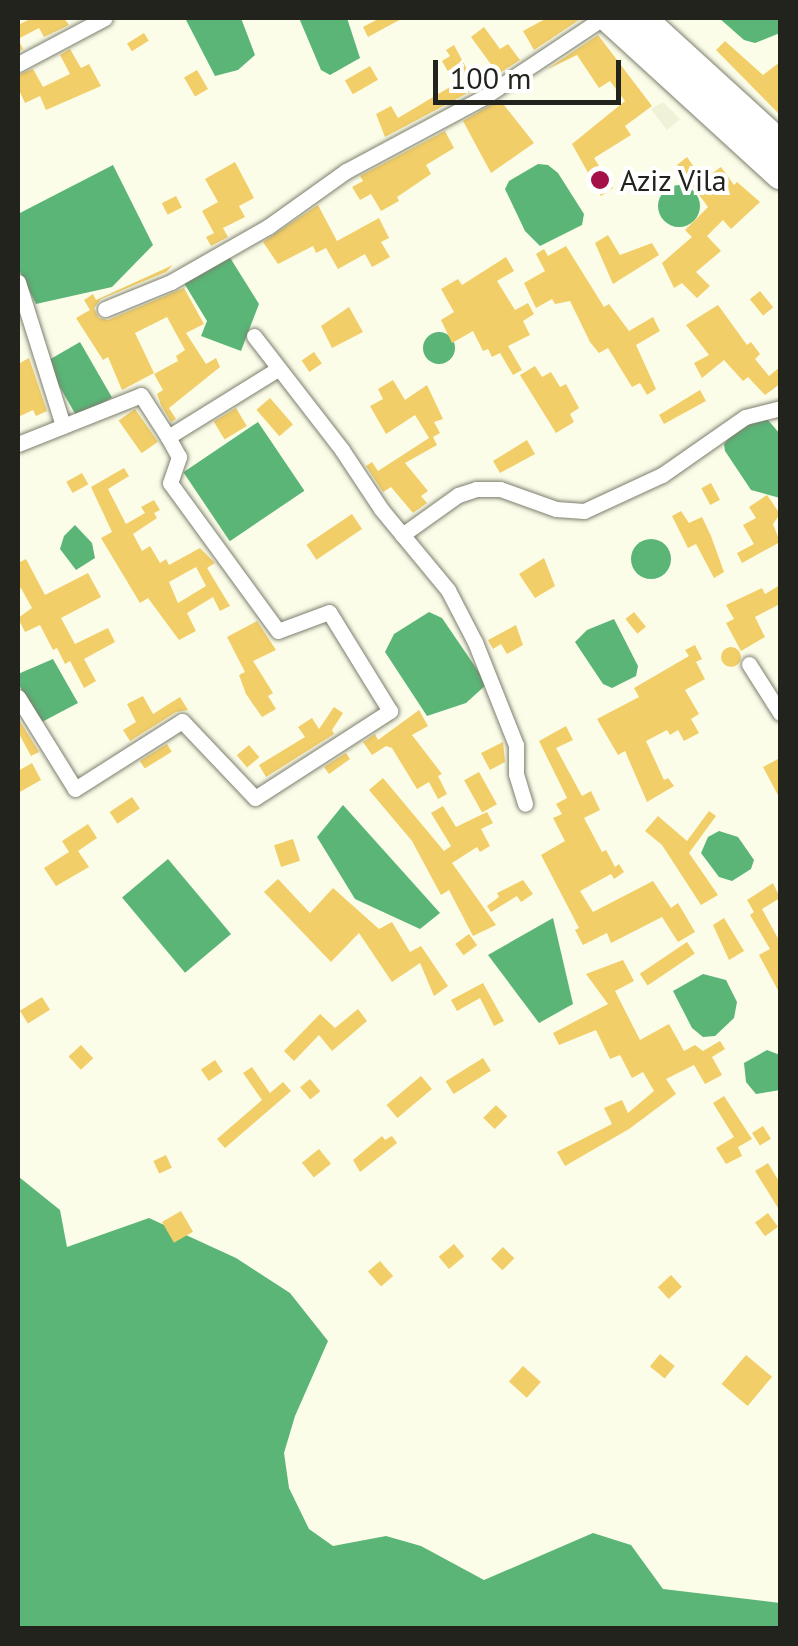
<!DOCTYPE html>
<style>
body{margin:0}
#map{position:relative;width:798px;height:1646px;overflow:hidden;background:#fbfde9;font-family:"PT Sans",sans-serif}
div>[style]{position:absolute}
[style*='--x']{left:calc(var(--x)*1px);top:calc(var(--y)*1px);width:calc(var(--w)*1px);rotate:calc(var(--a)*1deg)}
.built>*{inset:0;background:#f0f2d7}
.water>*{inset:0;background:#5ab577;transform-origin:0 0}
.round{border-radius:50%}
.building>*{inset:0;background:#f2ce68;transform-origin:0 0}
.roads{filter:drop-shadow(0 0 2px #7d7e6d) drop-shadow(0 0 2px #7d7e6d)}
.street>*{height:15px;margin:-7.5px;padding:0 7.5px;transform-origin:7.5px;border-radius:7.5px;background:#fff}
.highway>*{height:28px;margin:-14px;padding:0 14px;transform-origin:14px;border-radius:14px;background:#fff}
.dots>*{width:28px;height:28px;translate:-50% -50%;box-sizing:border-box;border:5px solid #fff;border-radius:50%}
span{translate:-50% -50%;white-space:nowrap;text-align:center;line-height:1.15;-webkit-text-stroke:8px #fff;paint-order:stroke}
.poi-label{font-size:30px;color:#22231c}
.left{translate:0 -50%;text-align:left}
.frame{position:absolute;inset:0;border:20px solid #22231c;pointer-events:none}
.scale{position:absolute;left:433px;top:60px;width:188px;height:45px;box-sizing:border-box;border:5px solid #22231c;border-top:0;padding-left:12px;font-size:30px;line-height:35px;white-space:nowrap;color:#22231c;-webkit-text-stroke:8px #fff;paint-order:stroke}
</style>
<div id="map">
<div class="built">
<div style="clip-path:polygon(663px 102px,680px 119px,667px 130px,651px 109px)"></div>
</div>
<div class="water">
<div style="clip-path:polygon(185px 18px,241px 18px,255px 55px,238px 70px,215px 76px)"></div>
<div style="clip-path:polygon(299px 18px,347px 18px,360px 58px,330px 75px,321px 70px)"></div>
<div style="clip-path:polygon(719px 18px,780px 18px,780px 33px,755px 43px,744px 40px)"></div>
<div style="clip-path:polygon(538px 164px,548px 165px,558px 173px,584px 214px,582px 225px,540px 246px,525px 231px,505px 189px,509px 181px)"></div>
<div style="clip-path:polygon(113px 165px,153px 245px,112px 287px,36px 304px,18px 268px,18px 214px)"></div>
<div class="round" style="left:658px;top:185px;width:42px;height:42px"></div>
<div style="clip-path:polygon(229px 256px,259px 304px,241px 351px,201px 336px,207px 321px,184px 283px)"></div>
<div class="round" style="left:423px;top:332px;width:32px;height:32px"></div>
<div style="left:80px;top:342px;width:64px;height:40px;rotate:60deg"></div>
<div style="clip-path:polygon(757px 420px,768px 420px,780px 434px,780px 498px,751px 490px,725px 451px,724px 444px,730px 437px)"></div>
<div style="left:258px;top:422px;width:83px;height:90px;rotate:56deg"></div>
<div style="clip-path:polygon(75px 525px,92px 543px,95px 558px,76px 570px,60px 549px,64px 536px)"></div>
<div class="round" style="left:631px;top:539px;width:40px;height:40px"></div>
<div style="clip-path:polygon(429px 612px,442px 618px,487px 684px,466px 703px,427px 716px,385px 652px,394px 634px)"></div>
<div style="clip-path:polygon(614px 619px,638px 666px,636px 676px,612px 688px,603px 684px,575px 642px,587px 630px)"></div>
<div style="clip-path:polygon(53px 659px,78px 703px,40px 723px,18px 683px,18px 674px)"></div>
<div style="clip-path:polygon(343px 805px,440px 913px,420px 929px,355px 899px,317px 837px)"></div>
<div style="clip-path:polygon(719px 831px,738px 837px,754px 860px,751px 869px,732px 881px,719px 877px,701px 853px,708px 837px)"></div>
<div style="left:168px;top:859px;width:98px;height:60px;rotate:50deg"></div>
<div style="clip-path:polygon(553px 918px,573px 1004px,539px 1023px,488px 955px)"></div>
<div style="clip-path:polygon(703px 974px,726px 980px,737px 1002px,734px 1018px,715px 1036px,703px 1037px,692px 1028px,673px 991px)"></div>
<div style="clip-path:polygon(767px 1050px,780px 1055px,780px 1090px,756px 1094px,746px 1082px,744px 1063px)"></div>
<div style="clip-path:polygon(18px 1166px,19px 1177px,60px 1210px,67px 1247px,149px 1218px,236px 1258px,290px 1293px,328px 1341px,295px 1416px,284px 1453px,289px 1488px,309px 1529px,333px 1546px,386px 1536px,421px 1546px,484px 1580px,593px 1533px,631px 1545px,663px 1589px,780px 1603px,780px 1628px,18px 1628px)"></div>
</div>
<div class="building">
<div style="clip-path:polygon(32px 18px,64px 18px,69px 25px,44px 37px,39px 28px,18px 39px,23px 49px,18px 52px,18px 25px)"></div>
<div style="clip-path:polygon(380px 18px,403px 18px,368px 37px,363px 27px)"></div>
<div style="clip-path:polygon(547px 18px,579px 20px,534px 50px,523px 31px)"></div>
<div style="clip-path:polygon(484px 27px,500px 49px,508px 44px,520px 60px,498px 74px,471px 37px)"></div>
<div style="left:144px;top:33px;width:9px;height:20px;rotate:58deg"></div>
<div style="clip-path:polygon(598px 35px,652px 106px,625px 126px,631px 135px,594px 158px,613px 188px,601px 196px,572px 144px,625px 101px,610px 81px,599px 88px,577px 55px,546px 70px)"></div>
<div style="clip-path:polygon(725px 41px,763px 75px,780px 62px,780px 115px,716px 50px)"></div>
<div style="clip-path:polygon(454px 45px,477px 88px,385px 137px,376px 114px,391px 106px,398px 118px,455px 84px,442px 61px,450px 56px,446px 50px)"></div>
<div style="clip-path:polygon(70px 49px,81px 68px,89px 64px,101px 86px,46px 110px,40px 96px,25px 103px,18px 88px,18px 75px,33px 69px,43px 87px,70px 74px,60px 55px)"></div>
<div style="left:370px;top:66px;width:16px;height:29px;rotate:60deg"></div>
<div style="left:197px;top:70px;width:22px;height:15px;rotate:60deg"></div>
<div style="clip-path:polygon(500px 100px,534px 143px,491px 173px,463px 121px)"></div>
<div style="clip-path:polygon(445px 131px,454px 148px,426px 165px,431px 174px,397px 197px,399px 201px,381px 211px,371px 194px,360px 200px,352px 187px,363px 181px,360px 176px)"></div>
<div style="clip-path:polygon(687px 157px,703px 180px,721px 167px,734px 185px,737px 182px,760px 202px,731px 229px,723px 220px,707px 236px,721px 251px,696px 272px,710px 286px,697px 298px,682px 283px,674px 288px,662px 263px,692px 237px,685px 230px,708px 207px,677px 165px)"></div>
<div style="clip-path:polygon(235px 162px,254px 198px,239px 206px,245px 217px,223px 228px,228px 237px,211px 246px,206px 237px,214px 233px,202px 211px,218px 202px,205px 179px)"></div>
<div style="left:176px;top:196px;width:13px;height:16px;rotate:63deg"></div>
<div style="clip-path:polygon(318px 205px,337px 241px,379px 218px,389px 238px,381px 242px,390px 257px,372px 267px,365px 254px,338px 269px,326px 248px,316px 253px,313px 246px,278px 264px,263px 242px)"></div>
<div style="clip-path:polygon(608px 235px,620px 255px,652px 243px,659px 255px,613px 284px,595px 243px)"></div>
<div style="clip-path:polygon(566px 246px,604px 307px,609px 304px,629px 331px,653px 317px,660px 331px,636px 345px,656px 389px,647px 395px,640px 383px,632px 387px,608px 348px,599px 353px,590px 342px,570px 301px,555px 304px,552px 299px,536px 308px,524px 283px,545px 271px,536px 254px,544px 249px,548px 256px)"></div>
<div style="clip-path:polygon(506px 257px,514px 271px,497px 281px,515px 310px,528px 303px,534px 314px,523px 321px,530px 335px,508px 346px,522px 370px,513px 375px,500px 353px,492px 357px,488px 349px,483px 351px,473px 331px,452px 343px,441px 320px,454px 312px,441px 289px,458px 279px,462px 285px)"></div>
<div style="clip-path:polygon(173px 265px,166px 272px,101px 299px,94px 308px,99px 318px,108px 320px,184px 288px,204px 324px,186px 333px,206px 364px,216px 358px,220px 367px,169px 408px,176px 419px,171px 422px,161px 405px,157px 394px,163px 390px,154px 374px,178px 361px,176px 356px,185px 350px,167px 317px,135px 333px,154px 373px,122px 390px,108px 357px,103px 360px,76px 318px,90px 310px,84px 300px,93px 294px,96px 300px)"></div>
<div style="left:760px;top:291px;width:21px;height:13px;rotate:51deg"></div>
<div style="clip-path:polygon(718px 305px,747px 345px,751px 342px,760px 354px,755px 359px,769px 376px,780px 367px,780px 384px,765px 395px,748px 377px,743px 381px,724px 360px,702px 378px,694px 363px,709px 355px,686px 325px)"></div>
<div style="clip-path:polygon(349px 307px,363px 332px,332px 348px,321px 326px)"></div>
<div style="left:314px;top:352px;width:14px;height:15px;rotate:56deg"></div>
<div style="clip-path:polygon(29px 358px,47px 411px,36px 416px,33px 410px,18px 417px,18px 364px)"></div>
<div style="clip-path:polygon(535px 366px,542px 377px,551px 372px,560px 387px,566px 384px,579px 408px,570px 414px,574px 422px,556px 433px,520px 375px)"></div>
<div style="clip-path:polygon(393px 380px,405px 400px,427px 385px,443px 419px,434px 422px,440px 433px,433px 437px,437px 445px,405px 463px,428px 491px,421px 496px,427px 503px,413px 513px,391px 487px,383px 492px,366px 466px,372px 462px,378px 471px,429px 438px,415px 415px,386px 434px,370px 406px,383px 399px,378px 389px)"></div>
<div style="clip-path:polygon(700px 390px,706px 401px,664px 424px,659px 415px)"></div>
<div style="left:270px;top:398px;width:35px;height:18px;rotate:49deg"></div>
<div style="left:236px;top:408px;width:21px;height:26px;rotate:59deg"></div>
<div style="left:135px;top:409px;width:40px;height:20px;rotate:55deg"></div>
<div style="clip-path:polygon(527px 440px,535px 454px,500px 473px,493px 461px)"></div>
<div style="clip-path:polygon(evenodd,124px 468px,129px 476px,108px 489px,126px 524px,145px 513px,141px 507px,154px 500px,160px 510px,154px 513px,157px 518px,133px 534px,142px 551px,150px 546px,160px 563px,166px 559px,169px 565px,200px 548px,215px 563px,207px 568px,230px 606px,220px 611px,213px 597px,187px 613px,196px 631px,179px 640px,148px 598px,140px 603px,101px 538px,112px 532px,91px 487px,124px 468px,196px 567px,206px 586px,178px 603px,169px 582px,196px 567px)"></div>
<div style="left:82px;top:473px;width:13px;height:18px;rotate:61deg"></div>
<div style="left:711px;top:483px;width:19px;height:11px;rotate:62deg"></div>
<div style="clip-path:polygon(767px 495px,780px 514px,773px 524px,780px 542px,742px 563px,737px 553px,754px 544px,743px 525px,756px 518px,749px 507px)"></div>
<div style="clip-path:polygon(681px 511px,689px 523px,702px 517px,711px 536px,724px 572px,714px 578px,696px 544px,688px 548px,672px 516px)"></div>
<div style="left:352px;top:514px;width:18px;height:55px;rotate:56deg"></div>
<div style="clip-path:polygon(544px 558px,555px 586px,535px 598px,519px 574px)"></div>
<div style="clip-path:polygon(26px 559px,45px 595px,88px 573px,101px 597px,61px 618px,75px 644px,108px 628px,115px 642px,84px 659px,96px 681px,84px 688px,70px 661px,65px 664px,57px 648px,53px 650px,40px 625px,25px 632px,18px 618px,32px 608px,21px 588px,18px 590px,18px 563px)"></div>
<div style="clip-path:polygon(780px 585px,780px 604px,755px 617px,765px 637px,741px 651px,726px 623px,734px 619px,726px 605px,762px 588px,765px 594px)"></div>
<div style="left:634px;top:612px;width:19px;height:11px;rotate:51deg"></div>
<div style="clip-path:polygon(257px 621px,276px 650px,253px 661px,273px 693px,268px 696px,276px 709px,262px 717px,246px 694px,239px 675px,245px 672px,227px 637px)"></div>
<div style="clip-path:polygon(516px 625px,523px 645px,507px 654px,501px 644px,493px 649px,488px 640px)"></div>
<div style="clip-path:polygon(695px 645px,702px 659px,696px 662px,705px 679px,685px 690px,699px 714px,691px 719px,699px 733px,684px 741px,678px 730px,670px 735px,667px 730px,646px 741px,664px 780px,668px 778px,674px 786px,647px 802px,625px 751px,618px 755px,597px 719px,639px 697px,634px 688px,689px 656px,685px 650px)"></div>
<div class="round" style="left:721px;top:647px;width:20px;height:20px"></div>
<div style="clip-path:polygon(143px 696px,153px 714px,180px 697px,188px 710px,176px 712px,130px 741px,123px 730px,136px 722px,127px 704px)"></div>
<div style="clip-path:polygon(334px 707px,343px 713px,332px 730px,334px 734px,266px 777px,259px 765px,305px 737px,298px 727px,312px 718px,319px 729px)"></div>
<div style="clip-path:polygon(419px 710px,428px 726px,412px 735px,442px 774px,438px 776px,447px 794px,438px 799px,429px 782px,417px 789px,392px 748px,386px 746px,372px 755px,363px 742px,375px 734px,378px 740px)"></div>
<div style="clip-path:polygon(18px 718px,39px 752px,31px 756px,18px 732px)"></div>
<div style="clip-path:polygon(566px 726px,573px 740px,556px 748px,582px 796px,591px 791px,600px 810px,584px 818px,602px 852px,606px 850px,615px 867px,619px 864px,624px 872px,614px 879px,611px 874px,580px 891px,593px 912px,653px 881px,671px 908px,678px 903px,695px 932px,678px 942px,662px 917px,611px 943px,607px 933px,583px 945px,575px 930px,579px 928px,541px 855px,565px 841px,553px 818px,562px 814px,556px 804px,567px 798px,539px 741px)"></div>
<div style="clip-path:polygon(503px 742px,505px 762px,490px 770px,481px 753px)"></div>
<div style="left:167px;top:744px;width:9px;height:32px;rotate:58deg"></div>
<div style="left:249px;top:745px;width:16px;height:16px;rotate:50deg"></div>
<div style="clip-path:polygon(346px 753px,350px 759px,329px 774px,324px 767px)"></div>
<div style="clip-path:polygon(780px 758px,780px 799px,763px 767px)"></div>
<div style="clip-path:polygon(32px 763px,41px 780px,18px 793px,18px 771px)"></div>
<div style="left:479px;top:772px;width:37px;height:17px;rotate:61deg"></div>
<div style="clip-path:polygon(383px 778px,444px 851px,451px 846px,431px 813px,443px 806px,456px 827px,487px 812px,493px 823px,481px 829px,490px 846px,480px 852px,477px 847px,452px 863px,496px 925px,473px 936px,449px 890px,441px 895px,412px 841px,369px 790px)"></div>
<div style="left:132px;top:797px;width:14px;height:27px;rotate:56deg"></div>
<div style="clip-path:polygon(709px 811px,716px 816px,689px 853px,718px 895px,701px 905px,662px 845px,645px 831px,658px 816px,687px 841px)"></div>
<div style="clip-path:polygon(88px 824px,97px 838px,78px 851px,89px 867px,56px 886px,44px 868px,69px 852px,62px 841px)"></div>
<div style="left:293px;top:839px;width:23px;height:20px;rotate:72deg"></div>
<div style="clip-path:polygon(278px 879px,310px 913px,333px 888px,379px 929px,392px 922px,410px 952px,421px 946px,448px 986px,434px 996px,420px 963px,392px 982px,359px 933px,331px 962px,264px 892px)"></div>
<div style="clip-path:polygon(523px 880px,533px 894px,521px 902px,517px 896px,491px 912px,487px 906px,499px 897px,497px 893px)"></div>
<div style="clip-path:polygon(773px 883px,780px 898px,762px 909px,780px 942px,780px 994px,759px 955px,770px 949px,750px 915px,754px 912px,747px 900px)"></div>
<div style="clip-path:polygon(724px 918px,744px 951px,729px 960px,713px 925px)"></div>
<div style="left:469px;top:934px;width:14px;height:17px;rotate:54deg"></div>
<div style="left:687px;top:942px;width:14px;height:57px;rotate:56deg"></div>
<div style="clip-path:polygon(623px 960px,634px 981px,615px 991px,640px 1040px,669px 1024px,684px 1051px,695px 1045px,703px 1051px,720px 1041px,725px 1049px,712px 1057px,722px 1075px,705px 1084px,694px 1065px,666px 1079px,676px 1094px,629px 1129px,565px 1166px,557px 1152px,612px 1124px,604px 1108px,622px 1100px,628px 1113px,654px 1091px,643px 1072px,632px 1078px,620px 1055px,610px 1059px,596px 1030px,559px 1045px,553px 1033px,608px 1004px,586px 974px)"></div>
<div style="clip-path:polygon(483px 983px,504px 1021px,494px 1026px,480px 998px,457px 1011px,451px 1000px)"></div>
<div style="left:42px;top:997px;width:15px;height:26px;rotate:58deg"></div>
<div style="clip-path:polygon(358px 1009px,367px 1021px,332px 1051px,319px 1035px,294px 1061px,284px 1051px,320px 1014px,335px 1028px)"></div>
<div style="left:81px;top:1045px;width:18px;height:17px;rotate:47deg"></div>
<div style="left:483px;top:1058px;width:15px;height:44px;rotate:58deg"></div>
<div style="left:215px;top:1060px;width:14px;height:17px;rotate:56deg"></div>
<div style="clip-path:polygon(252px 1067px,270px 1093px,283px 1082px,291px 1091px,225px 1148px,217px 1139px,262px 1100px,243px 1073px)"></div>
<div style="left:421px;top:1076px;width:17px;height:45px;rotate:50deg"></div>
<div style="left:310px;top:1079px;width:16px;height:13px;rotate:50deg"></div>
<div style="clip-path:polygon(724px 1096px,752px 1139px,738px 1147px,742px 1156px,726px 1164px,716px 1148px,734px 1137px,713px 1103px)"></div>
<div style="left:496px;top:1105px;width:16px;height:18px;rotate:45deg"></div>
<div style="left:763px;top:1126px;width:15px;height:13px;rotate:58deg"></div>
<div style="clip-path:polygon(382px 1136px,385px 1140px,392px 1136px,397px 1143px,360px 1172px,353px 1160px)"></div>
<div style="left:319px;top:1149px;width:19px;height:22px;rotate:51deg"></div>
<div style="left:166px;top:1155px;width:14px;height:14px;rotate:65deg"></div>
<div style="clip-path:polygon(768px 1163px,780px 1183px,780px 1211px,755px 1171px)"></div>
<div style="left:181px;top:1211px;width:24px;height:22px;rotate:60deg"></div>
<div style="left:768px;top:1213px;width:17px;height:16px;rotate:54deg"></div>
<div style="left:454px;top:1244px;width:16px;height:20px;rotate:50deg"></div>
<div style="left:503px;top:1247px;width:16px;height:17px;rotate:45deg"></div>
<div style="left:380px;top:1261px;width:20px;height:16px;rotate:49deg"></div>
<div style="left:671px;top:1275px;width:16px;height:18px;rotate:47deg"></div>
<div style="left:660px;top:1354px;width:19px;height:16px;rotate:39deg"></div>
<div style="left:746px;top:1355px;width:34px;height:38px;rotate:40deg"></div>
<div style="left:523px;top:1366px;width:24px;height:21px;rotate:42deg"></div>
</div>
<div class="roads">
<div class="street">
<div style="--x:18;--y:64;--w:98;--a:-27.9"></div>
<div style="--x:18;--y:282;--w:151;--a:72.6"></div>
<div style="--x:105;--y:309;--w:71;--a:-22.2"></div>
<div style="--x:171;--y:282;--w:113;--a:-29.7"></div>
<div style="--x:269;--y:226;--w:95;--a:-35.5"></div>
<div style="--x:346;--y:171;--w:157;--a:-28.2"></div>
<div style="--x:484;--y:97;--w:143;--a:-33.6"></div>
<div style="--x:254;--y:336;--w:144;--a:52.3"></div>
<div style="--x:342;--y:450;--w:71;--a:56.5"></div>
<div style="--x:381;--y:509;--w:105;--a:50.4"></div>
<div style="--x:448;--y:590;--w:59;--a:62.6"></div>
<div style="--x:475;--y:642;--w:111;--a:68.3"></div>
<div style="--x:516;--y:745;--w:29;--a:90"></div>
<div style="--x:516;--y:774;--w:31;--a:73"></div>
<div style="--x:18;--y:444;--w:132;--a:-21.7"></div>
<div style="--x:141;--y:395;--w:50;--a:57.3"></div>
<div style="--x:402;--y:535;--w:69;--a:-35.5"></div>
<div style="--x:458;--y:495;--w:19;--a:-18"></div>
<div style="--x:476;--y:489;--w:24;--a:0"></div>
<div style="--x:500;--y:489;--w:59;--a:19.7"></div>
<div style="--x:556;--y:509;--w:28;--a:4"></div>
<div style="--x:584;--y:511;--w:86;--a:-24.8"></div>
<div style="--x:662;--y:475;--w:101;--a:-34.9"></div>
<div style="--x:745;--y:417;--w:36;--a:-14"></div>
<div style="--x:749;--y:664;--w:58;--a:57.7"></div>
<div style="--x:18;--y:697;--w:108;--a:58.2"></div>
<div style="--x:75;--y:789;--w:127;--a:-32.4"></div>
<div style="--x:182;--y:721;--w:106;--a:46.5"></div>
<div style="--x:255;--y:798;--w:161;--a:-32.8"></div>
<div style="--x:390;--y:711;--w:116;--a:-121.6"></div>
<div style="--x:329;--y:612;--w:54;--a:159.6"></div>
<div style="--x:278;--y:631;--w:183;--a:-126.1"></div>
<div style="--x:170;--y:483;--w:28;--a:-71"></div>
<div style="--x:179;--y:457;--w:23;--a:-119"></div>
<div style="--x:168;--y:437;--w:127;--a:-31.8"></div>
</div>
<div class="highway">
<div style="--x:608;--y:18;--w:233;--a:42.4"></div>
<div style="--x:642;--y:18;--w:187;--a:42.4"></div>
</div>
</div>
<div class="dots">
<div style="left:600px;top:180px;background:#a51049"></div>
</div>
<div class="poi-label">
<span class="left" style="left:620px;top:180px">Aziz Vila</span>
</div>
<div class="frame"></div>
<div class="scale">100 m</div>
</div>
